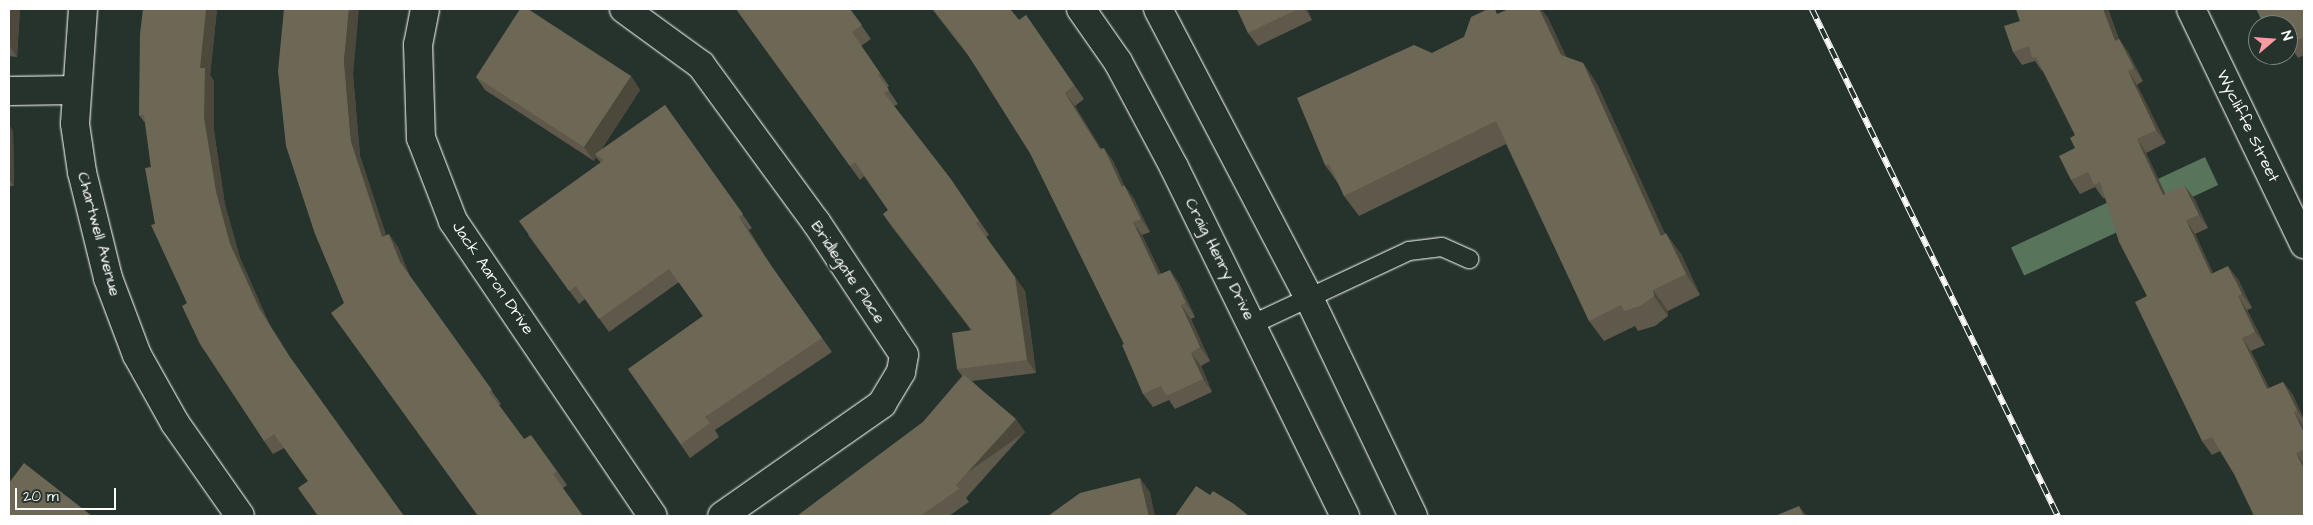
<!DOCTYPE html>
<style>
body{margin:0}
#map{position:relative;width:2313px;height:525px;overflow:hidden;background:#26332d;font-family:"Architects Daughter",sans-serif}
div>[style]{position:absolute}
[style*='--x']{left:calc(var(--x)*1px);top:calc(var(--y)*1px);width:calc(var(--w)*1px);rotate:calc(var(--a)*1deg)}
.green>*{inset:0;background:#58745b;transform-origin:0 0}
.roads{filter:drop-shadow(0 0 1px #fff) drop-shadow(0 0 1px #fff)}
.service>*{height:18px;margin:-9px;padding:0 9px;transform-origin:9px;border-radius:9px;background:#26332d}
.minor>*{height:28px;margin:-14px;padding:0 14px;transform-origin:14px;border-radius:14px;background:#26332d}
.tertiary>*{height:28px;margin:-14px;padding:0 14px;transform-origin:14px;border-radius:14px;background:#26332d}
.rail>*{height:5.5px;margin-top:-2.75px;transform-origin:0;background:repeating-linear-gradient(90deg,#26332d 0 11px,#fff 0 22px);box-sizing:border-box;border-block:1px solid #fff}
.wall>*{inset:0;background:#5e594a}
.shaded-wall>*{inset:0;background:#4c483c;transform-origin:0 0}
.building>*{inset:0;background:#6d6756}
span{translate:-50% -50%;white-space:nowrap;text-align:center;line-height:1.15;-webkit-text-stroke:4.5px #26332d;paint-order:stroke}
.street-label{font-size:16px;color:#fff}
.frame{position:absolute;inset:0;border:10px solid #fff;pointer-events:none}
.north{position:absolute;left:2248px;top:15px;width:50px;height:50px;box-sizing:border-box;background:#26332d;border:1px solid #7d8581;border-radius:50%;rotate:72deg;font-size:14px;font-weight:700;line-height:20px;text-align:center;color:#fff}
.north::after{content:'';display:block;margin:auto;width:18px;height:22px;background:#ff9aa2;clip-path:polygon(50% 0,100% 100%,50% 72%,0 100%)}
.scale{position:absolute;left:15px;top:488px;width:101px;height:22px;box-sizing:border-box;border:2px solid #fff;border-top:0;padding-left:6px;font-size:15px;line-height:18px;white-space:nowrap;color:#fff;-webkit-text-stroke:4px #26332d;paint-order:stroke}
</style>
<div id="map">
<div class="green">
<div style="left:2205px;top:157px;width:31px;height:214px;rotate:65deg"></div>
</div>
<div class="roads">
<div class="service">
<div style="--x:1253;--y:324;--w:172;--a:-25.1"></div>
<div style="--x:1409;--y:251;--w:33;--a:-7"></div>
<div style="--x:1442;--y:247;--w:30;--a:24"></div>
</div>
<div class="minor">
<div style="--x:83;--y:9;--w:115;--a:94"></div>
<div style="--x:75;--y:124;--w:49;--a:81.7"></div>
<div style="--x:82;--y:172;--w:109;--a:76.2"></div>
<div style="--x:108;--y:278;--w:82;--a:69.4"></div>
<div style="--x:137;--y:355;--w:78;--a:60.8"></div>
<div style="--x:175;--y:423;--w:113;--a:55"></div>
<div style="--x:425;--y:9;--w:36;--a:101"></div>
<div style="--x:418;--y:44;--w:94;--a:88.2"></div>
<div style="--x:421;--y:138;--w:89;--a:68.9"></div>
<div style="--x:453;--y:221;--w:356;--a:55.9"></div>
<div style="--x:624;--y:9;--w:95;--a:36"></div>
<div style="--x:701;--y:65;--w:195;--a:53.8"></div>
<div style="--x:816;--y:222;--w:159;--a:56.5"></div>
<div style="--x:904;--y:355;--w:17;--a:100"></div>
<div style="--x:901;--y:372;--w:37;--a:121"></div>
<div style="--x:882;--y:404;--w:195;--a:145"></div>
<div style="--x:2191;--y:9;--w:261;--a:64.3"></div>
<div style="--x:9;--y:91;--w:68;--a:-0.8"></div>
</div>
<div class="tertiary">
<div style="--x:1081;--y:9;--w:65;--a:55.1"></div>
<div style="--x:1118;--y:62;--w:119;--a:61.9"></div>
<div style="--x:1174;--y:167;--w:389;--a:63.9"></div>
<div style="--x:1158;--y:9;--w:326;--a:62.4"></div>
<div style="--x:1309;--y:298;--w:242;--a:64.5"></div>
</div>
</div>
<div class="rail">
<div style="--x:1812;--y:9;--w:564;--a:64.12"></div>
</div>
<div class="wall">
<div style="clip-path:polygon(9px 9px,20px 9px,17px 57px,9px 56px)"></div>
<div style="clip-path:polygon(143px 9px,217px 9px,210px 75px,214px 81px,214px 131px,225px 205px,240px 258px,268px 321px,308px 481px,284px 448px,273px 454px,264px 441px,187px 303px,155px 224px,151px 167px,145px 123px,139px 115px)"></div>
<div style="clip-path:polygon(736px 9px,850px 9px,871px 39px,861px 46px,889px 86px,887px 88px,898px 104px,894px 106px,950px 178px,989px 235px,986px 237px,1025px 291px,1036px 373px,972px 381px,1025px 432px,966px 498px,969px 502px,949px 516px,797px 516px,923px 422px,962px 376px,957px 369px,971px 330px,892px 227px,883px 214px,888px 210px,864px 176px,860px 180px)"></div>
<div style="clip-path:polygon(932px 9px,1010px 9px,1019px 20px,1026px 15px,1084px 99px,1075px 106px,1101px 149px,1113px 161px,1124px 185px,1134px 199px,1150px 232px,1142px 235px,1161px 274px,1179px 283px,1195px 317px,1191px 319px,1210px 361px,1201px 366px,1212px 392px,1175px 409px,1169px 400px,1153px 407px,1143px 394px,1124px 344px,1030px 153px,970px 58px)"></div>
<div style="clip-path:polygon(1237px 9px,1307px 9px,1312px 20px,1258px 46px,1248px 33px)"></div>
<div style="clip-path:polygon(1509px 9px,1541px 9px,1548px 18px,1566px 57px,1583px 63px,1597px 84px,1665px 234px,1681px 254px,1700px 295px,1668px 311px,1668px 316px,1655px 326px,1638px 331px,1635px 326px,1604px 341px,1589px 321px,1506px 144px,1359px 216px,1344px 196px,1340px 186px,1325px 165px,1432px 53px,1464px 37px,1500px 13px)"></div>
<div style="clip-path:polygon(2016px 9px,2108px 9px,2119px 39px,2128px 52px,2143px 81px,2137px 85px,2166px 143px,2146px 153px,2165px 194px,2194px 198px,2208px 228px,2195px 234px,2213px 273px,2238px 279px,2252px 308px,2247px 310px,2265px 345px,2251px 351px,2269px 388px,2283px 382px,2293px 395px,2304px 420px,2304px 425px,2303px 425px,2304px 427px,2304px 516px,2234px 474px,2220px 451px,2212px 455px,2202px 441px,2147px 296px,2105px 198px,2103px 198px,2095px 187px,2080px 194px,2071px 180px,2075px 148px,2075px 135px,2043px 71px,2042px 71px,2035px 61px,2022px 65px,2013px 52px,2020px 21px)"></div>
<div style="clip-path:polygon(2304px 9px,2304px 55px,2298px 58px,2289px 44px,2288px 25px)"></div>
<div style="clip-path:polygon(353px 75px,360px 156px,386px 235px,398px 247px,409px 275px,501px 404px,499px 405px,524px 439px,557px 471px,567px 485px,563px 488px,344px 303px)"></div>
<div style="clip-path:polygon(631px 76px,640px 90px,601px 150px,665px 105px,752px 228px,749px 230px,772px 267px,832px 352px,715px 430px,719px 437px,690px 458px,628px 369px,703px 316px,679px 282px,609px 332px,585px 299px,579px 304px,528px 235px,601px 163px,596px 157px,594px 161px,485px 90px,476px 77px)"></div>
<div style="clip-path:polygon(9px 125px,13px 131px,14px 186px,9px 186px)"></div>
</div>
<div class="shaded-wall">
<div style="clip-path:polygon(10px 9px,20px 9px,17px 57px,9px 45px)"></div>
<div style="clip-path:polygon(206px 9px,217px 9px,210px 75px,214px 81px,214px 131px,225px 205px,240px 258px,268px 321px,300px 370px,259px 308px,230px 244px,216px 192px,204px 118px,200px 68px)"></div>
<div style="clip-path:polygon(349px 9px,359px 9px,353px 75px,360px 156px,391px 250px,382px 237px,351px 142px,344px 61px)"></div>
<div style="clip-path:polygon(1305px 9px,1307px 9px,1312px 20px)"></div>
<div style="clip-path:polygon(1539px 9px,1541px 9px,1548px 18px,1575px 76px,1561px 55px)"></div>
<div style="clip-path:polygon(2103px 9px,2108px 9px,2124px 55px,2115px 41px)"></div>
<div style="clip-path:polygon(2119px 39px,2128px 52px,2143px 81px,2134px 68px)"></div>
<div style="clip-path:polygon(1583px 63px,1597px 84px,1675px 256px,1661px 236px)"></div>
<div style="clip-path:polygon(2128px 71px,2137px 85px,2166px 143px,2156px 130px)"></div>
<div style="clip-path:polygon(631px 76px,640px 90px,597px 156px,595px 154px,596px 157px,594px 161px,584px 147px)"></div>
<div style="clip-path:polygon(1065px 93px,1075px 106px,1110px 163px,1100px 149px)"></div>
<div style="clip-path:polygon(9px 125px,13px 131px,14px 186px,9px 180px)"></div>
<div style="clip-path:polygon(2137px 139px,2146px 153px,2172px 208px,2163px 195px)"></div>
<div style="clip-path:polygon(1104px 148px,1113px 161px,1131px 200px,1122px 187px)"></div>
<div style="clip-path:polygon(1124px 185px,1134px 199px,1150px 232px,1141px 219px)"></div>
<div style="clip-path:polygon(2184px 185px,2194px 198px,2208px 228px,2199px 215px)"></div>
<div style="clip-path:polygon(739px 217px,749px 230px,772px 268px,763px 254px)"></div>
<div style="clip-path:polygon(2186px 220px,2195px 234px,2220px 288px,2211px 274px)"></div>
<div style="clip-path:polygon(1133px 222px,1142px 235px,1168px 289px,1158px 275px)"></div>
<div style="clip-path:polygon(1666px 233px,1681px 254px,1700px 295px,1686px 274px)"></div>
<div style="clip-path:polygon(389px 234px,398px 247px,410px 276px,400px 262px)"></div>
<div style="clip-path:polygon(2228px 266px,2238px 279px,2252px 308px,2242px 294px)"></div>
<div style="clip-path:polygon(1170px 270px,1179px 283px,1195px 317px,1186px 303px)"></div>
<div style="clip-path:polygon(1015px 277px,1025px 291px,1036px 373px,1027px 360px)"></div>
<div style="clip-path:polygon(1653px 290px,1668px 311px,1668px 316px,1654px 296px)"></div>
<div style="clip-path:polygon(2238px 296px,2247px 310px,2265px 345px,2255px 332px)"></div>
<div style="clip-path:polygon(1181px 305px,1191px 319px,1210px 361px,1200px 347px)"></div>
<div style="clip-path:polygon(2242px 338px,2251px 351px,2276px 403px,2267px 389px)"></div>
<div style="clip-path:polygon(1191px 353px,1201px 366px,1212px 392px,1203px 379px)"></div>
<div style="clip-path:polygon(2283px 382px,2293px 395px,2304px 421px,2297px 410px)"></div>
<div style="clip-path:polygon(2294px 412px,2303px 425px,2304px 427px,2304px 433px)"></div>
<div style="left:1016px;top:419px;width:16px;height:89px;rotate:55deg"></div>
<div style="clip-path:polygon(2296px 453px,2304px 464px,2304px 469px)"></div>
<div style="clip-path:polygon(1140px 478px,1150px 492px,1155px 516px,1149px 516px)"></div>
<div style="clip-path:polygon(1799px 506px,1807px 516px,1804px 516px)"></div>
</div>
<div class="building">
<div style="clip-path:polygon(9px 9px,10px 9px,9px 29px)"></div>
<div style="clip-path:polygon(143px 9px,206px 9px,200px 68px,205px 68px,204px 118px,216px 192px,230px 244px,259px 308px,290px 357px,404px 516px,318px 516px,298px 488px,308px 481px,274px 434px,264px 441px,200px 344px,182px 306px,187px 303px,151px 225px,155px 224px,145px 168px,151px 167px,144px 115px,139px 115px,140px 34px)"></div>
<div style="clip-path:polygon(284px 9px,349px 9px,344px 61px,351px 142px,382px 237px,389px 234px,400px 262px,492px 390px,489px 392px,524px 439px,531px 435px,557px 471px,553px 474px,583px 516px,478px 516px,331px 313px,344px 303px,315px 234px,286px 146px,278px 71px)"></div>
<div style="clip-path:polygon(520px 9px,528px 9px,631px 76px,584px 147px,476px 77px)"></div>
<div style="clip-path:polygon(736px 9px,850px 9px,862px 25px,852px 32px,880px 73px,878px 75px,889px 90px,884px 93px,950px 178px,979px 221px,976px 223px,1015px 277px,1027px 360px,957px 369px,952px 333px,972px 330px,883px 214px,888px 210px,855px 162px,850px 166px)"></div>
<div style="clip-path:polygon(933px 9px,1010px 9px,1019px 20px,1026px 15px,1074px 85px,1065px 93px,1100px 149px,1104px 148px,1122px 187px,1124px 185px,1141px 219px,1133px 222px,1158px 275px,1170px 270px,1186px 303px,1181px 305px,1200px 347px,1191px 353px,1203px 379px,1166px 396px,1161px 386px,1143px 394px,1122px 345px,1124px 344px,1030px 153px,965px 50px)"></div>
<div style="clip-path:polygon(1237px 9px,1298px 9px,1248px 33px)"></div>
<div style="clip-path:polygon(1488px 9px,1495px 9px,1497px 14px,1509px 9px,1539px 9px,1561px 55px,1583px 63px,1661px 236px,1666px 233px,1686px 274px,1653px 290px,1654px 296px,1640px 306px,1624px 311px,1621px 305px,1589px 321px,1496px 121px,1344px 196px,1329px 164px,1325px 165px,1297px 98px,1414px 45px,1432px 53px,1464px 37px,1471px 17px)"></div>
<div style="clip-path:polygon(2016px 9px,2103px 9px,2115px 41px,2119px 39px,2134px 68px,2128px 71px,2156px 130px,2137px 139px,2163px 195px,2184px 185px,2199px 215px,2186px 220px,2211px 274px,2228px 266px,2242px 294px,2238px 296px,2255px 332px,2242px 338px,2267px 389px,2283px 382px,2297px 410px,2294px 412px,2304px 433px,2304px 449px,2296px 453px,2304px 469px,2304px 516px,2254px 516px,2234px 474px,2212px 437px,2202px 441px,2135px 302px,2147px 296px,2119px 242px,2100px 182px,2094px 185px,2088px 172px,2071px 180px,2059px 156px,2075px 148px,2070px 138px,2075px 135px,2036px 57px,2032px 58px,2029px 46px,2013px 52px,2004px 26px,2020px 21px)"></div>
<div style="clip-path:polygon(2256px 9px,2304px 9px,2304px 37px,2289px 44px,2288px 42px,2288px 25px,2264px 25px)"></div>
<div style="clip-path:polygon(665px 105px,743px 214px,739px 217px,763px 254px,822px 338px,705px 417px,710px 423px,681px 444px,628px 369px,703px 316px,669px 269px,599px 319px,576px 286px,569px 291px,519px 221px,604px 160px,595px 154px)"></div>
<div style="clip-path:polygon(964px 375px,1016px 419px,956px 485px,959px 489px,920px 516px,797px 516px,923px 422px)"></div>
<div style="clip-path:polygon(24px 463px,92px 516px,9px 516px,9px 483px)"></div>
<div style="clip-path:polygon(1140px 478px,1149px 516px,1048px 516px,1080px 493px)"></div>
<div style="clip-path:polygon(1196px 486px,1210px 495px,1213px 491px,1234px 504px,1249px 516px,1175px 516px)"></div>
<div style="clip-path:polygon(1799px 506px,1804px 516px,1775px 516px)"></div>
</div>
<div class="street-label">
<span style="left:2248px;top:126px;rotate:64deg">Wycliffe Street</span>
<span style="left:99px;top:234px;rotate:75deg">Chartwell Avenue</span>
<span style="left:1220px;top:259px;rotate:63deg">Craig Henry Drive</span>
<span style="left:848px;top:272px;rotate:56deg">Bridlegate Place</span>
<span style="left:493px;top:278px;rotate:56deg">Jack Aaron Drive</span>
</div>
<div class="frame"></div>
<div class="north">N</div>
<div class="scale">20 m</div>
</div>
